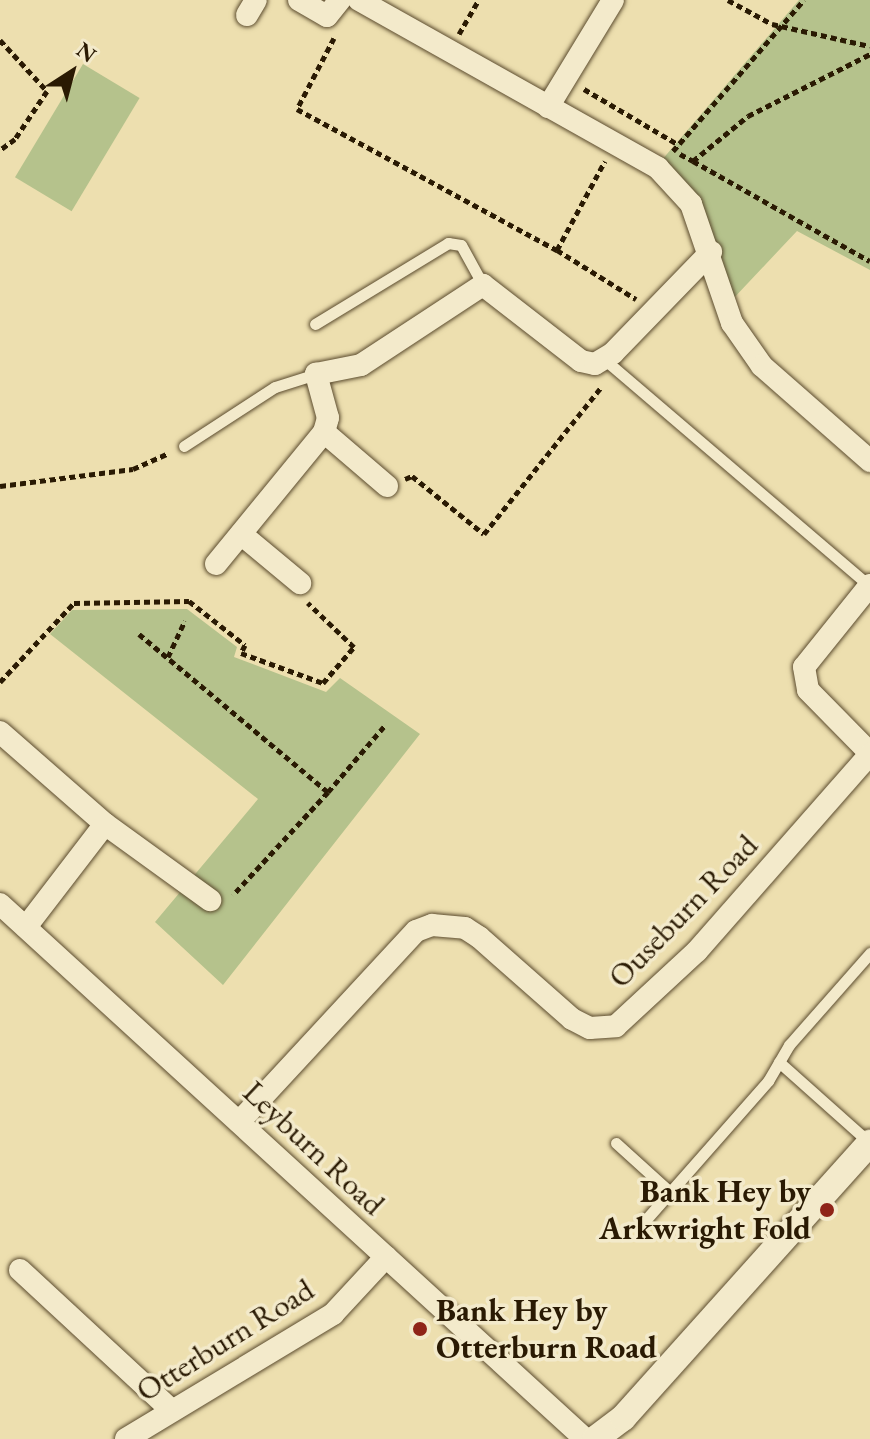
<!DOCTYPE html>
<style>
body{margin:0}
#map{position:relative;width:870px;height:1439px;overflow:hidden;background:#eddfaf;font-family:"EB Garamond",serif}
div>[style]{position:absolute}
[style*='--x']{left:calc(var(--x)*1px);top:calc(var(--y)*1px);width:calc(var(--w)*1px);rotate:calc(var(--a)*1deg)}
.green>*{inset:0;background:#b5c28c;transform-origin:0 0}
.path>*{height:5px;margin-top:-2.5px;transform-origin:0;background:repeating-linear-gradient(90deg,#2a1a03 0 6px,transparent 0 10px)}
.roads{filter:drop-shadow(0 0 2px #5b4b2e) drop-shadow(0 0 2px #5b4b2e)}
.service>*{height:11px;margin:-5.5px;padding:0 5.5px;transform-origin:5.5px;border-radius:5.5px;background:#f3eacb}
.minor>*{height:22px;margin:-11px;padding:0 11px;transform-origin:11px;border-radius:11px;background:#f3eacb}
.tertiary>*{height:26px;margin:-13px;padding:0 13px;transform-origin:13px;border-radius:13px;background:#f3eacb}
.dots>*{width:22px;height:22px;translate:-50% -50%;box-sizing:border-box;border:4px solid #f3eacb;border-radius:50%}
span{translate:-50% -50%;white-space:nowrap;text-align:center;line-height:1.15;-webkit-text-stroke:7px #f3eacb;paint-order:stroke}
.street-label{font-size:32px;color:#2a1a03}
.poi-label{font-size:32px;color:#2a1a03;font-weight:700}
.right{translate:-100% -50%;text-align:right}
.left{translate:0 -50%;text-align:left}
.north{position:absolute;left:32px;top:32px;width:80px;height:80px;-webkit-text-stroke:6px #f3eacb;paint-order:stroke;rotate:36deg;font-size:22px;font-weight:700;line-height:32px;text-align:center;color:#2a1a03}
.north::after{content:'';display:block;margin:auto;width:28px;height:36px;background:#2a1a03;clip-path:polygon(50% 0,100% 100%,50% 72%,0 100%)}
</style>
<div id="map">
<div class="green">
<div style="clip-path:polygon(799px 0,870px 0,870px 270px,797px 231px,732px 300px,661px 161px)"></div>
<div style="left:83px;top:64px;width:66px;height:132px;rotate:31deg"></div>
<div style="clip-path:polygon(187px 609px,237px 647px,234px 657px,326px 692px,340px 678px,420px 734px,223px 985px,155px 922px,258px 799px,50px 634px,72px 610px)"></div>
</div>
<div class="path">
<div style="--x:728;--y:0;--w:50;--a:28.6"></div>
<div style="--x:772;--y:24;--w:100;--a:12.7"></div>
<div style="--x:459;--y:34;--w:39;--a:-60"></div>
<div style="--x:334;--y:38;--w:80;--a:117.5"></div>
<div style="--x:297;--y:109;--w:296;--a:28.5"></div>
<div style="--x:557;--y:250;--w:93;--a:31.8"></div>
<div style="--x:0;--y:40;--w:69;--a:47.3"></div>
<div style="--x:47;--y:91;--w:58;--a:123.7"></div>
<div style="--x:15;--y:139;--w:19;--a:144"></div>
<div style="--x:584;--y:89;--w:110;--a:30.5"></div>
<div style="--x:673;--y:151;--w:200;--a:-49.1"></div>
<div style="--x:680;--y:154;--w:15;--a:28"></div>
<div style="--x:693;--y:161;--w:71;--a:-39.3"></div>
<div style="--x:748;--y:116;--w:137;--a:-26.9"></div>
<div style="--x:693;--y:161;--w:203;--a:29.5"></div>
<div style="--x:557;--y:250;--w:101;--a:-61.7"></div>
<div style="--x:405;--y:479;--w:8;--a:-23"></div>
<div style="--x:412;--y:476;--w:92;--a:38.9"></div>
<div style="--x:484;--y:534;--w:189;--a:-51.4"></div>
<div style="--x:0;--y:486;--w:134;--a:-7.3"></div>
<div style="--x:133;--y:469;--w:39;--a:-24"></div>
<div style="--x:139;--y:634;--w:246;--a:39.9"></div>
<div style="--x:328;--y:792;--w:140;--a:132.7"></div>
<div style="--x:168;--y:657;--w:40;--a:-65"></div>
<div style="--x:0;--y:682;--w:108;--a:-46.9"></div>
<div style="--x:74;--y:603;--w:115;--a:-1"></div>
<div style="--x:189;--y:601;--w:71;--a:38.2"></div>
<div style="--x:245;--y:645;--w:9;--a:117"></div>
<div style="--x:241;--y:653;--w:87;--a:20.1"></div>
<div style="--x:323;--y:683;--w:48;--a:-49.3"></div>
<div style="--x:354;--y:647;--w:64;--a:-136.3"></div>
<div style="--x:328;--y:792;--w:89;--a:-49.5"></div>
</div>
<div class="roads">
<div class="service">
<div style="--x:315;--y:324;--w:156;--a:-31.3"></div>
<div style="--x:448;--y:243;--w:13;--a:9"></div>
<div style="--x:461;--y:245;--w:46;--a:61.2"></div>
<div style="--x:605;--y:360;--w:348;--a:40.5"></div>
<div style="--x:184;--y:446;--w:108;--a:-33"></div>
<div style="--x:275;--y:387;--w:43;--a:-17.6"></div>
<div style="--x:779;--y:1062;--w:122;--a:41.7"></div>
<div style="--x:616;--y:1143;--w:73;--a:42.2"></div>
<div style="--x:642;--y:1224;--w:191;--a:-48.6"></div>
<div style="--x:768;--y:1081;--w:42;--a:-59.7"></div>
<div style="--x:789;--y:1045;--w:123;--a:-48.6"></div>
</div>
<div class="minor">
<div style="--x:299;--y:0;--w:32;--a:30"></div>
<div style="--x:327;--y:16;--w:21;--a:-51"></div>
<div style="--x:359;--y:0;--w:343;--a:29.3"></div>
<div style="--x:658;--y:168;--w:49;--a:47.5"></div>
<div style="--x:691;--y:204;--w:126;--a:71"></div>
<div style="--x:732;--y:323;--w:52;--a:55.1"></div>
<div style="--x:762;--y:366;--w:144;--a:41.3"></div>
<div style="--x:247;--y:15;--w:17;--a:-59"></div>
<div style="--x:548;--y:107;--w:125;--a:-58.7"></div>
<div style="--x:387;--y:486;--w:83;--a:-139.4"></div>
<div style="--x:324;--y:432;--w:15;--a:-74"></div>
<div style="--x:328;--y:418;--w:46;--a:-105.3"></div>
<div style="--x:316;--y:374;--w:46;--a:-11.3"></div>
<div style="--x:361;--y:365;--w:146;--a:-33.3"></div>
<div style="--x:483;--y:285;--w:124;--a:37.8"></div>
<div style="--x:581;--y:361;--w:14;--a:12"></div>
<div style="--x:595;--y:364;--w:21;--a:-31"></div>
<div style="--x:613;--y:353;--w:141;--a:-45.9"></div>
<div style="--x:241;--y:534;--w:77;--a:39.7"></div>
<div style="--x:216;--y:564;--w:171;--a:-50.7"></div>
<div style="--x:870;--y:585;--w:105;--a:128.8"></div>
<div style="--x:804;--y:667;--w:23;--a:80"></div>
<div style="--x:808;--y:690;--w:88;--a:45.5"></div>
<div style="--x:0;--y:732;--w:140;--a:41.2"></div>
<div style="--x:105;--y:824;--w:130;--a:127.5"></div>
<div style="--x:105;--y:824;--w:130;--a:35.9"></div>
<div style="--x:0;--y:904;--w:793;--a:42.44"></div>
<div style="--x:239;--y:1122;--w:260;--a:-47.2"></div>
<div style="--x:416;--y:931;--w:17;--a:-21"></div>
<div style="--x:432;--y:925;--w:33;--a:5"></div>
<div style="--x:465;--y:928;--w:17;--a:33"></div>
<div style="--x:479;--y:937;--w:124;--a:41.4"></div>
<div style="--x:572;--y:1019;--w:20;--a:27"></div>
<div style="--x:590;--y:1028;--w:26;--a:-4"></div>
<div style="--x:616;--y:1026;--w:110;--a:-42.8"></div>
<div style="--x:697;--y:951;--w:262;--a:-48.7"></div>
<div style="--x:20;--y:1270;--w:207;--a:42.8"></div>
<div style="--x:126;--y:1439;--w:242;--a:-31.1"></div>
<div style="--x:333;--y:1314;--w:78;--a:-47.1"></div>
</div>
<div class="tertiary">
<div style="--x:595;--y:1439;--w:35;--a:-37"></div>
<div style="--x:623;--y:1418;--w:370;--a:-48.1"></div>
</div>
</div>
<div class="dots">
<div style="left:827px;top:1210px;background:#8f2418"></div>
<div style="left:420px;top:1329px;background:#8f2418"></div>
</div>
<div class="street-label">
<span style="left:683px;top:911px;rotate:-46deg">Ouseburn Road</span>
<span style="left:314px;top:1148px;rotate:43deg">Leyburn Road</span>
<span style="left:225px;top:1340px;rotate:-32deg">Otterburn Road</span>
</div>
<div class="poi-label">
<span class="right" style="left:811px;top:1210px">Bank Hey by<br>Arkwright Fold</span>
<span class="left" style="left:436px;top:1329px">Bank Hey by<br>Otterburn Road</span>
</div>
<div class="north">N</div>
</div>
